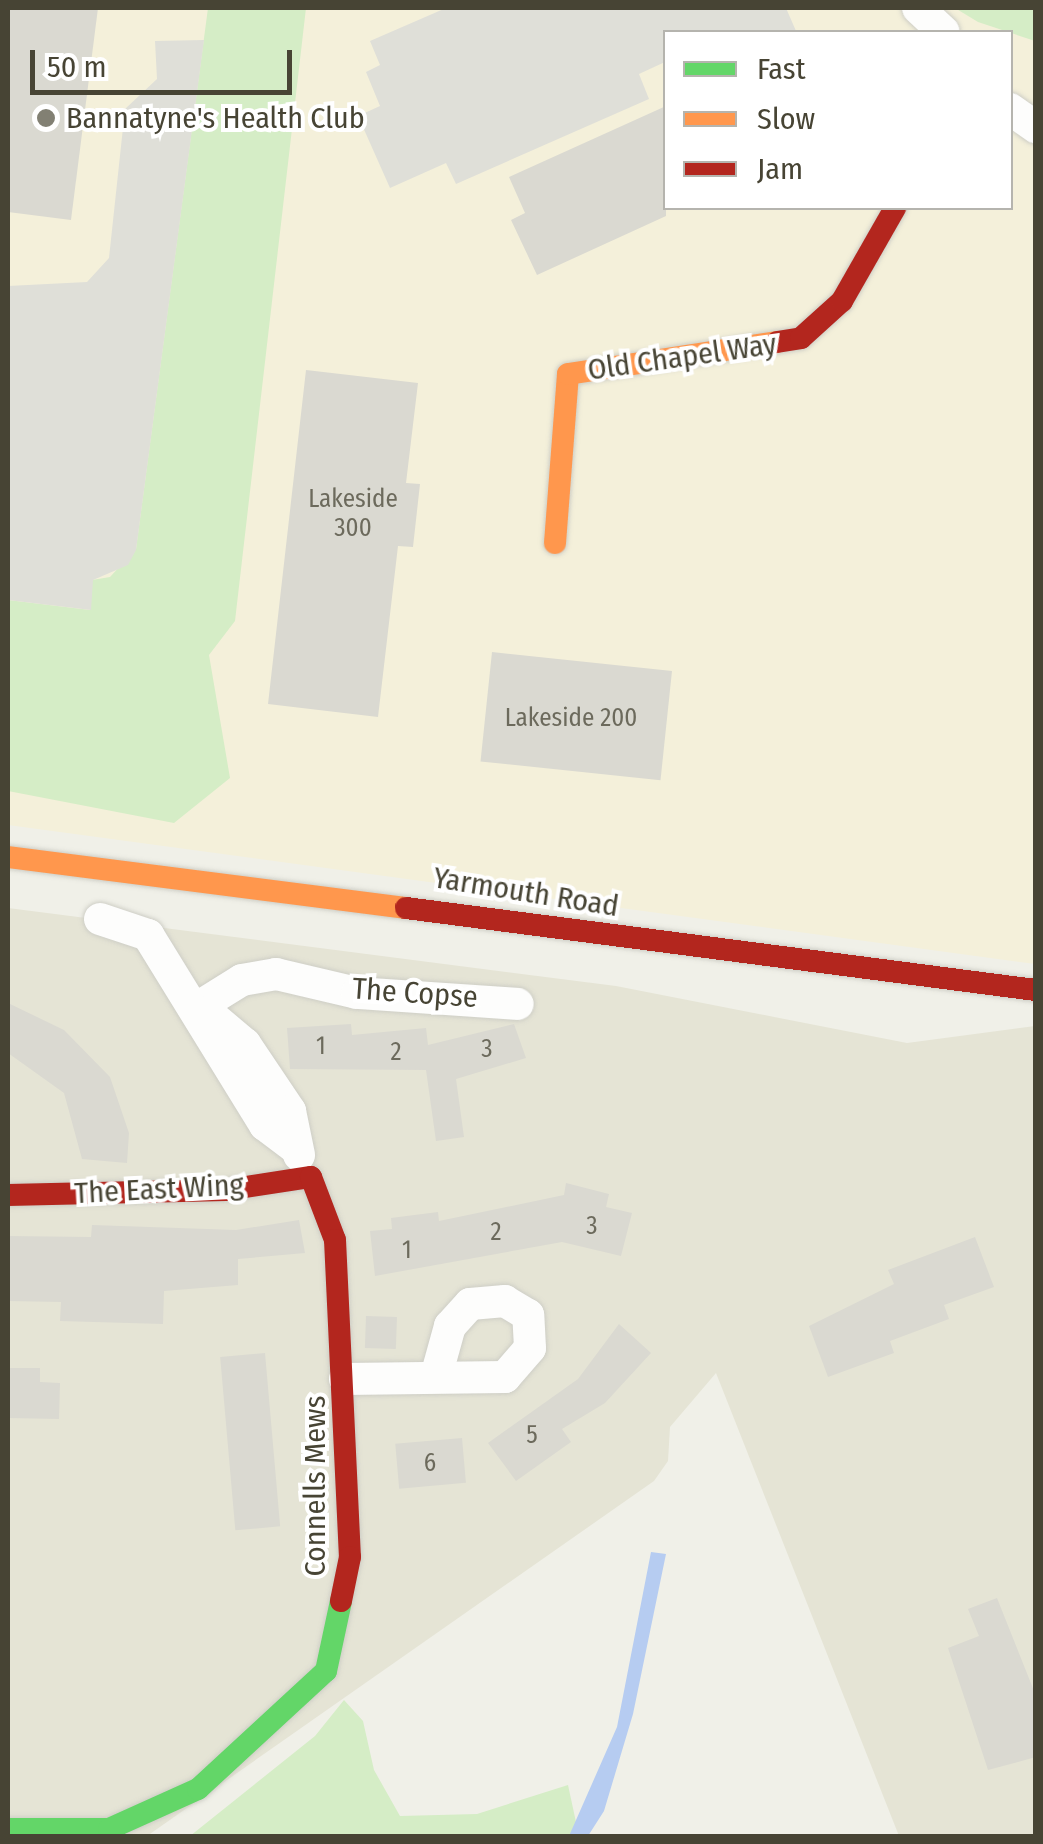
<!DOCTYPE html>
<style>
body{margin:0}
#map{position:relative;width:1043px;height:1844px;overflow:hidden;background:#f0f0e8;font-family:"Fira Sans Condensed",sans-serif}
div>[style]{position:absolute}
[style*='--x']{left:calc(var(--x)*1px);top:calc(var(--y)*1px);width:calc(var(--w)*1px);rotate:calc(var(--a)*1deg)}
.residential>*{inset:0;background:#e5e4d5}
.commercial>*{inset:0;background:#f4f0da}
.green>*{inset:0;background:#d5edc6}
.parking>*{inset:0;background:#dfdfd8}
.water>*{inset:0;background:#b6ccf1}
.building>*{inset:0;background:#dad9d1;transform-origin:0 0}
.roads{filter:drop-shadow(0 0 2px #cecec6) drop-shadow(0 0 2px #cecec6)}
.street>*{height:32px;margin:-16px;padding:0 16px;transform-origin:16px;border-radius:16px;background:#fdfdfc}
.fast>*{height:22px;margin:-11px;padding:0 11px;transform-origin:11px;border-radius:11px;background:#63d668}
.slow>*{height:22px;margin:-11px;padding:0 11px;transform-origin:11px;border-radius:11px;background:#ff974d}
.jam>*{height:22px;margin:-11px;padding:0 11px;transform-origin:11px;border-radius:11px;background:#b3261e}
.dots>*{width:28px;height:28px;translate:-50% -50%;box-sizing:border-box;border:5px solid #fff;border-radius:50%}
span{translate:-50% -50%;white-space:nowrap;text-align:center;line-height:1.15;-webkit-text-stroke:8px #fff;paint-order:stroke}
.number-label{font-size:25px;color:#6c6a5c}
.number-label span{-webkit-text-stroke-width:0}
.poi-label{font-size:30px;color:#474434}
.left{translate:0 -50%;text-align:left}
.street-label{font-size:30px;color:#474434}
.frame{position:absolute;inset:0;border:10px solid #474434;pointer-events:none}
.legend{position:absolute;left:663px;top:30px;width:350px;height:180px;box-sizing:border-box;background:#fff;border:2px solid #b5b4ae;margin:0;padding:12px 18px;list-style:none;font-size:30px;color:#474434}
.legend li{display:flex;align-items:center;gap:20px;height:50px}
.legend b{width:50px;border:2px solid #b5b4ae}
.scale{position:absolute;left:30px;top:50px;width:262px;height:45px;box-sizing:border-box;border:5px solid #474434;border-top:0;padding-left:12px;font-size:30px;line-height:35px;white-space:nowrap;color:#474434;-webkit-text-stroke:8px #fff;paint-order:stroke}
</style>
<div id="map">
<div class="residential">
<div style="clip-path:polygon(8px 908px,616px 986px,907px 1043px,1035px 1026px,1035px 1836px,899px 1836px,716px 1373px,670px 1427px,668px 1461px,654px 1481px,147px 1836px,8px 1836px)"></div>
</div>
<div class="commercial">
<div style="clip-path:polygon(evenodd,8px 8px,1035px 8px,1035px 964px,8px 825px,8px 8px,666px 32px,1010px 32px,1010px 208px,666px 208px,666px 32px)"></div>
</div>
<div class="green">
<div style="clip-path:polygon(208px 8px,306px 8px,235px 621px,209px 655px,230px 778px,174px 823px,8px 791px,8px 600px,90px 610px,92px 580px,110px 577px,136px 549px)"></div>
<div style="clip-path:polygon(955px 8px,1035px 8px,1035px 41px,978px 22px)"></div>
<div style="clip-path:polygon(344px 1700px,363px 1721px,374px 1770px,400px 1816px,477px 1814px,568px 1785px,579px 1836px,190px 1836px,315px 1736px)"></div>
</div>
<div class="parking">
<div style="clip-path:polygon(446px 8px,786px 8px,796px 31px,666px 32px,665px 62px,639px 74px,649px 99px,456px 184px,446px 163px,390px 188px,358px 116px,380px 106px,366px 72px,380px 65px,370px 41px)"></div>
<div style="clip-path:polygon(204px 40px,136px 550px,128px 565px,93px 580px,91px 610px,8px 600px,8px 286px,87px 282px,109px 258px,125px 109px,157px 79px,155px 41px)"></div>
</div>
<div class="water">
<div style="clip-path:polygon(651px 1552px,666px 1554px,633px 1714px,604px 1811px,588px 1836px,569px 1836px,617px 1727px)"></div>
</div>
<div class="building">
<div style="clip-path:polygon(8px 8px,98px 8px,71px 220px,8px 212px)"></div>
<div style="clip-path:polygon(666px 106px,666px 216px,537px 275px,511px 220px,525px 213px,509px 177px)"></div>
<div style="clip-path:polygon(306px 370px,418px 383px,406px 483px,420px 484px,413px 547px,398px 546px,378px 717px,268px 704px)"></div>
<div style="left:492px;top:652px;width:181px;height:110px;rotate:6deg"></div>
<div style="clip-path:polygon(8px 1003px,64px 1030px,110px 1077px,129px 1133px,127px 1163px,82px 1159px,64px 1093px,8px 1053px)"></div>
<div style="clip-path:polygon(351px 1024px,352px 1035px,426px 1028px,428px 1045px,514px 1024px,526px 1058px,456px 1079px,464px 1137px,436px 1141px,426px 1070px,290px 1069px,287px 1028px)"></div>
<div style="clip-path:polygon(566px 1183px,609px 1194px,606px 1207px,632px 1213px,621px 1256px,562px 1242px,375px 1276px,370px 1231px,392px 1229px,391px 1218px,438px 1212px,439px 1221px,564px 1195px)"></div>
<div style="clip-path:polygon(299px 1220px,305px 1253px,238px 1259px,238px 1285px,164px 1291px,163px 1324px,60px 1321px,61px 1302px,8px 1301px,8px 1236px,91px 1237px,92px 1225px,236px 1230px)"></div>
<div style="clip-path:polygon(975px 1237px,994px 1287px,944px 1305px,949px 1319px,890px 1341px,894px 1353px,828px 1377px,809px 1326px,894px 1284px,888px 1270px)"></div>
<div style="left:366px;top:1316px;width:31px;height:32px;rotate:2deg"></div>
<div style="clip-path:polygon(619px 1324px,651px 1353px,605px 1403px,562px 1429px,571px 1442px,516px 1481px,488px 1443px,578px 1379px)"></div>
<div style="left:265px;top:1353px;width:174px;height:45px;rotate:85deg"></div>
<div style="clip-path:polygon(8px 1368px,40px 1368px,40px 1382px,60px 1383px,59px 1419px,8px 1418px)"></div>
<div style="left:462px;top:1438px;width:45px;height:67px;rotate:85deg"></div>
<div style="clip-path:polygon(997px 1598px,1036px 1696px,1036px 1757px,988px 1770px,948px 1648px,979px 1636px,968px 1609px)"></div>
</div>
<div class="roads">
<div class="street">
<div style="--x:918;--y:8;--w:35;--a:43"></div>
<div style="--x:1010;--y:109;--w:32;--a:35"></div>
<div style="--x:100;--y:919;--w:51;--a:18.4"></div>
<div style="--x:148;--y:935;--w:223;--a:58.4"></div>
<div style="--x:265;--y:1125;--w:39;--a:37"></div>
<div style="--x:200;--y:1006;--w:49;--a:-31.8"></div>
<div style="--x:242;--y:980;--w:35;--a:-10"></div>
<div style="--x:276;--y:974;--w:83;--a:13.2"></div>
<div style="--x:357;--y:993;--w:161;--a:3.9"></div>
<div style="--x:207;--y:1012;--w:50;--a:40.1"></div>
<div style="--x:245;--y:1044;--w:81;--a:56.1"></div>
<div style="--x:290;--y:1111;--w:45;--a:78.4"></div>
<div style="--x:345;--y:1379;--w:160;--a:-0.7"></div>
<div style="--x:505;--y:1377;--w:38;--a:-49"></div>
<div style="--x:530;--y:1348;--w:33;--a:-93"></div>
<div style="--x:528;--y:1315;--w:27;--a:-149"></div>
<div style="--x:505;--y:1301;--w:35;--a:175"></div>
<div style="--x:470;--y:1304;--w:30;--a:132"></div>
<div style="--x:450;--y:1326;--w:49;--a:105.5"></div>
</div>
<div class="fast">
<div style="--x:8;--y:1829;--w:101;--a:0"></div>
<div style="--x:109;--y:1829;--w:98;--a:-24.2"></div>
<div style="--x:198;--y:1789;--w:174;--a:-42.7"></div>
<div style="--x:326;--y:1671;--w:72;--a:-77.9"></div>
</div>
<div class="slow">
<div style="--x:555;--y:543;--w:169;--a:-85.6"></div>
<div style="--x:568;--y:374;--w:211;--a:-8.7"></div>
<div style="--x:8;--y:857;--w:401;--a:7.3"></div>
</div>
<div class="jam">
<div style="--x:777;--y:342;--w:24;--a:-9"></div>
<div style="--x:801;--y:338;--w:55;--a:-42.1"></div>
<div style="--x:842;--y:301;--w:107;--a:-60.3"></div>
<div style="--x:406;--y:908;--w:635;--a:7.42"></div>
<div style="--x:8;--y:1195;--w:218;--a:-1.3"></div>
<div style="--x:226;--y:1190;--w:86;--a:-8.7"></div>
<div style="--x:311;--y:1177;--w:67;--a:69.1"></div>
<div style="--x:335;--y:1240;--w:317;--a:87.3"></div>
<div style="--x:350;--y:1557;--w:45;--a:101.6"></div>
</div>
</div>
<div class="dots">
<div style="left:46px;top:118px;background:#828073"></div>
</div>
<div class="number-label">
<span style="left:353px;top:514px">Lakeside<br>300</span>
<span style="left:571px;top:718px">Lakeside 200</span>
<span style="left:321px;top:1046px">1</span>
<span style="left:487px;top:1049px">3</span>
<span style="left:396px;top:1052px">2</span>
<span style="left:592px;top:1226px">3</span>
<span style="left:496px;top:1232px">2</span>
<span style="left:407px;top:1250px">1</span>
<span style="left:532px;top:1435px">5</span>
<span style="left:430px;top:1463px">6</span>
</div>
<div class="poi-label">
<span class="left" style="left:66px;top:118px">Bannatyne's Health Club</span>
</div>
<div class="street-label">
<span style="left:682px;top:357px;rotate:-8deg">Old Chapel Way</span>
<span style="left:526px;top:892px;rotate:9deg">Yarmouth Road</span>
<span style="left:415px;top:993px;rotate:4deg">The Copse</span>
<span style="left:159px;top:1189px;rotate:-3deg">The East Wing</span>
<span style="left:315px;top:1486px;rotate:-90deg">Connells Mews</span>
</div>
<div class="frame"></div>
<ul class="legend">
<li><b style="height:12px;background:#63d668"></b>Fast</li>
<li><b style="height:12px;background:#ff974d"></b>Slow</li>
<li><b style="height:12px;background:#b3261e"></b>Jam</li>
</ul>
<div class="scale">50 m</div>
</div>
